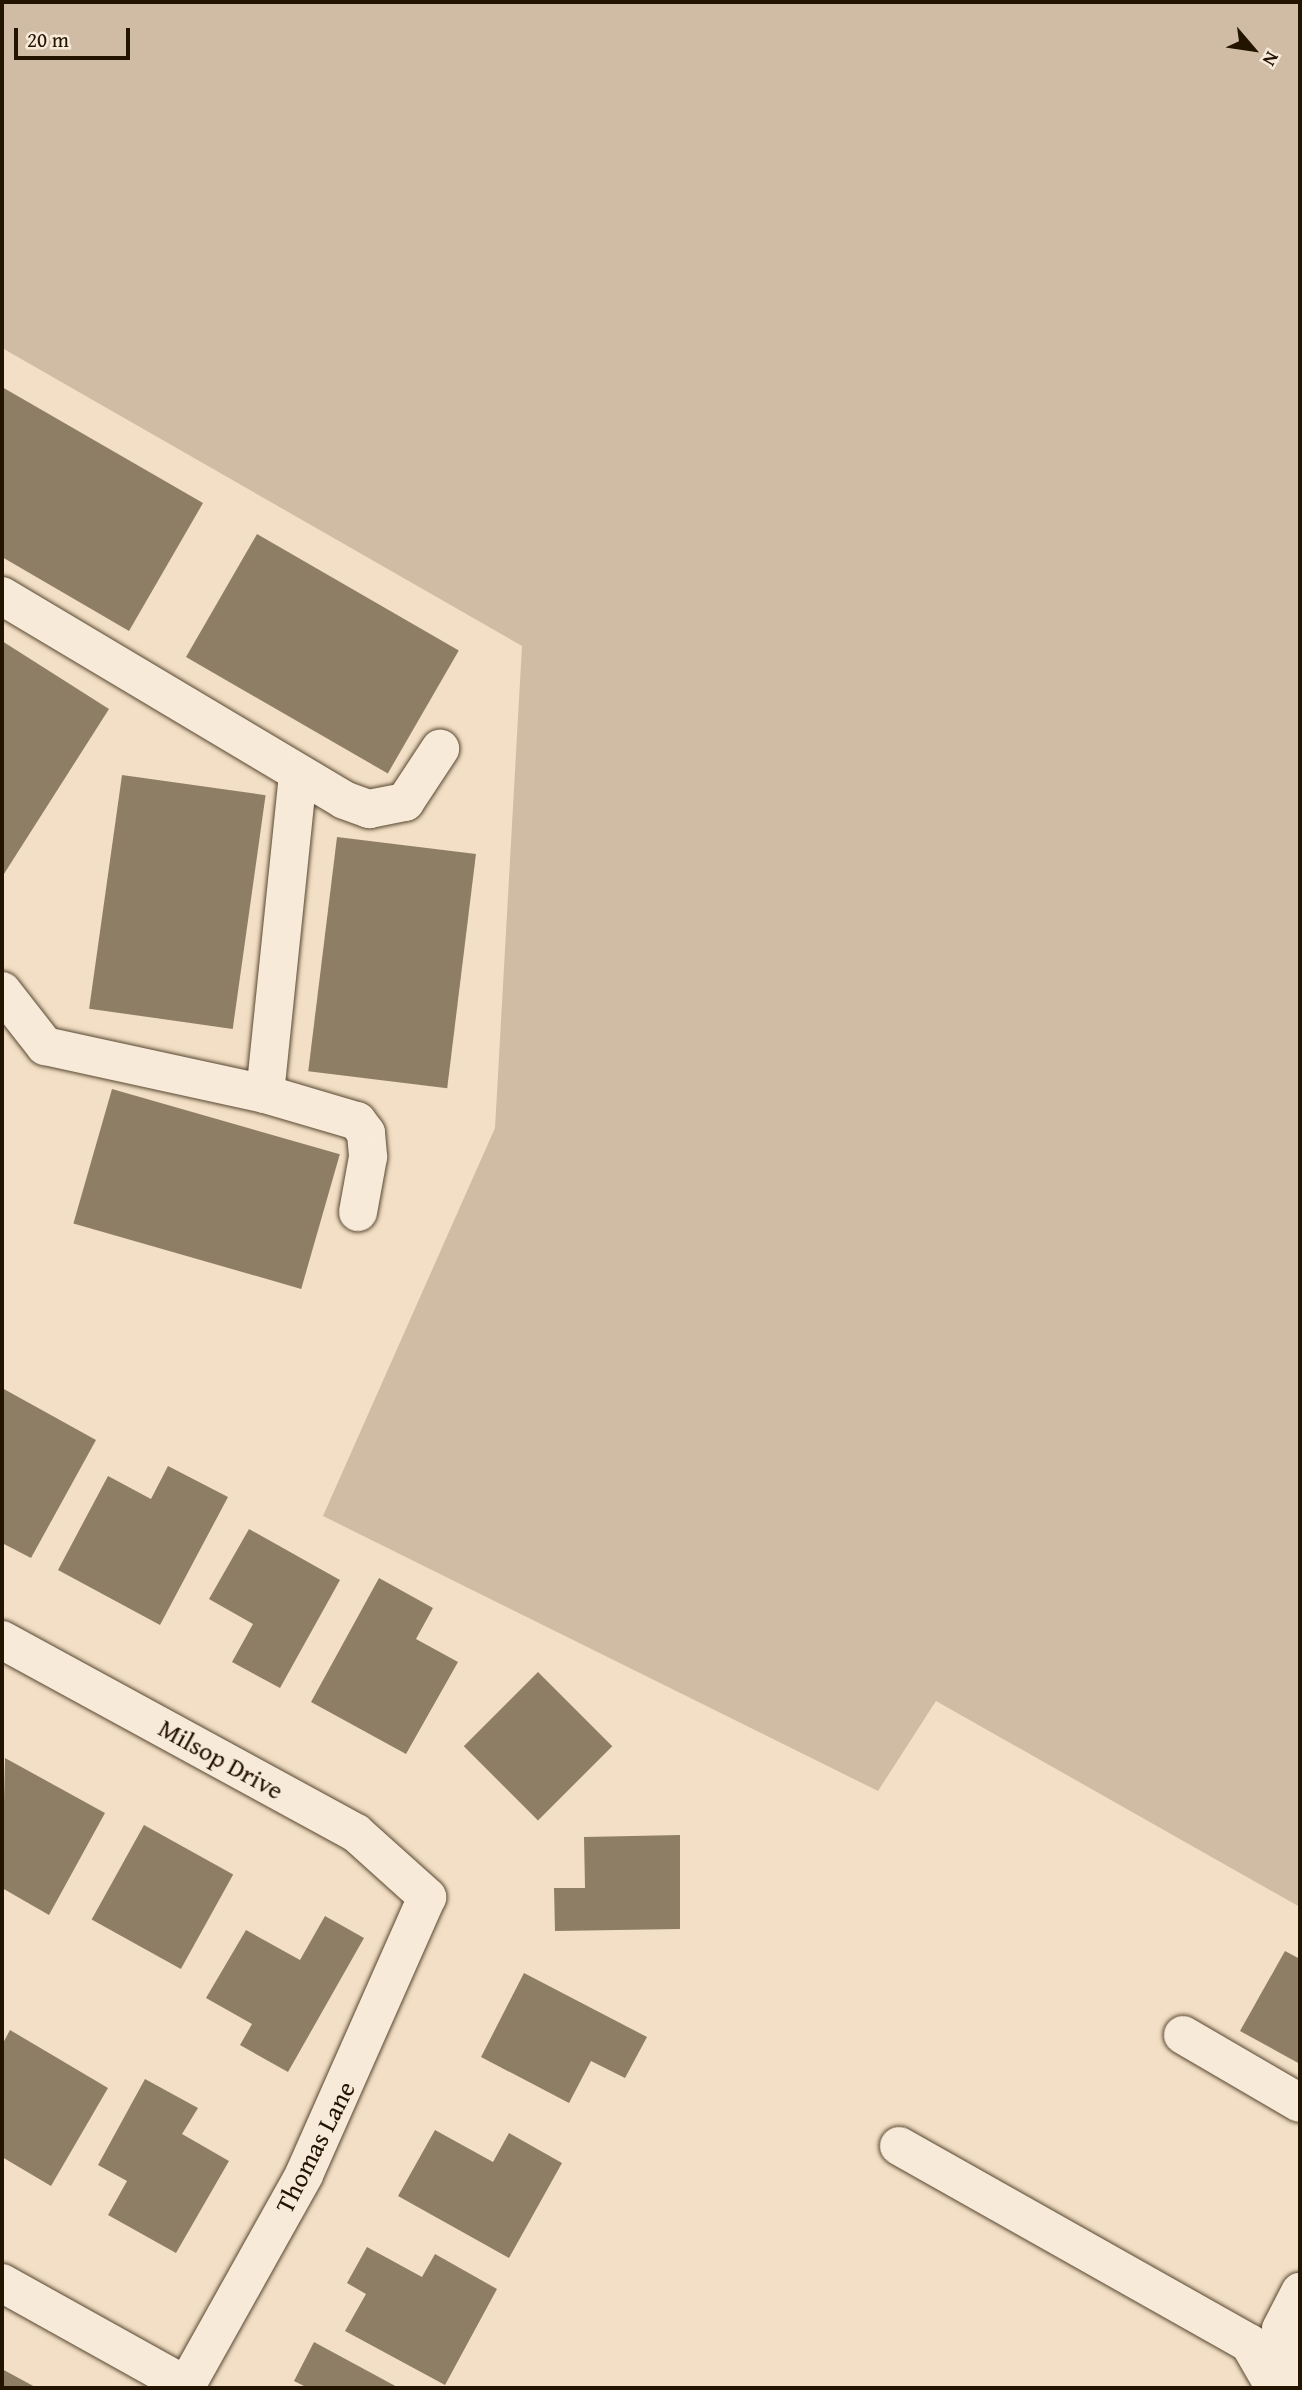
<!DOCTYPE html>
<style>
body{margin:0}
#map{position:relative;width:1302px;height:2390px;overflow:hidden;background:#f3dfc5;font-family:"Gentium Book Plus",serif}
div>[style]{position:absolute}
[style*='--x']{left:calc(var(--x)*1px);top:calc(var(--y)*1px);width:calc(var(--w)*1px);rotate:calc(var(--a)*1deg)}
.green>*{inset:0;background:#d0bca4}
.building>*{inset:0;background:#8f7e66;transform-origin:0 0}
.roads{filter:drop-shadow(0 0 2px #574731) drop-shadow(0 0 2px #574731)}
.minor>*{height:38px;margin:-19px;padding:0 19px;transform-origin:19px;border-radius:19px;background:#f7ead9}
span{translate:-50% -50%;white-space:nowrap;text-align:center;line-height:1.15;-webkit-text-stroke:5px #f7ead9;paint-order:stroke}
.street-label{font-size:26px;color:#231400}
.frame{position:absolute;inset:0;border:4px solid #231400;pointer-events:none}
.north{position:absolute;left:1218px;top:14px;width:70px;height:70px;-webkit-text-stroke:5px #f7ead9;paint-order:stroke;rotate:119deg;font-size:19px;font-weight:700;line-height:28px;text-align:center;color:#231400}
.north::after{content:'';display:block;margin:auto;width:24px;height:32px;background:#231400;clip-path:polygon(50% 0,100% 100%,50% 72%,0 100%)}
.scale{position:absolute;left:14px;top:28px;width:116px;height:32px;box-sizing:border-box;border:4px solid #231400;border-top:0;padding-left:9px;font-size:21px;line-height:24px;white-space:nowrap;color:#231400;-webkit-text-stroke:5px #f7ead9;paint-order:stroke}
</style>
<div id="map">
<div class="green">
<div style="clip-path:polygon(2px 2px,1300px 2px,1300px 1907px,936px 1701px,878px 1791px,323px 1516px,495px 1128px,522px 646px,2px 348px)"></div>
</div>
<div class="building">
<div style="clip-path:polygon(2px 387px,203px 503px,129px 631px,2px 557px)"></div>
<div style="left:257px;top:534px;width:233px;height:142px;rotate:30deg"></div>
<div style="clip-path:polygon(2px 641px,109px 709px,2px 877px)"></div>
<div style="left:122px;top:775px;width:145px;height:236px;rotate:8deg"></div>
<div style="left:337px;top:837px;width:140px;height:236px;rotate:7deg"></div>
<div style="left:112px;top:1089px;width:237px;height:140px;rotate:16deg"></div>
<div style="clip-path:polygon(2px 1388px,96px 1440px,31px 1558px,2px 1543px)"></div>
<div style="clip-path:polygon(168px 1466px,228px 1497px,160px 1625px,58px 1570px,108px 1476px,151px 1499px)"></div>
<div style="clip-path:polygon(249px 1529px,340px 1580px,280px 1688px,232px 1662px,253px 1624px,209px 1599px)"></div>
<div style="clip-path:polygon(379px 1578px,433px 1608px,416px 1639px,458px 1662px,406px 1754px,311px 1702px)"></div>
<div style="left:538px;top:1672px;width:105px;height:105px;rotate:45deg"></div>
<div style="clip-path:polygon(5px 1758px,105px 1813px,49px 1915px,2px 1888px)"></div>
<div style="left:144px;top:1825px;width:102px;height:108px;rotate:29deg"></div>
<div style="clip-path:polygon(680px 1835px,680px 1929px,555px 1931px,554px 1888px,585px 1888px,584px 1837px)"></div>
<div style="clip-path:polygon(325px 1916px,364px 1938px,288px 2072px,240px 2045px,252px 2024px,206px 1998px,246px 1930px,300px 1960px)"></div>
<div style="clip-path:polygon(1285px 1951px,1300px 1959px,1300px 2064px,1240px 2031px)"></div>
<div style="clip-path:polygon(524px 1973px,647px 2037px,625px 2078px,591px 2061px,569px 2103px,481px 2057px)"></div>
<div style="clip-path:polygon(10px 2030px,108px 2088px,51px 2186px,2px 2157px,2px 2045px)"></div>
<div style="clip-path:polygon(145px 2079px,198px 2108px,182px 2134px,229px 2161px,176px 2253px,108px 2215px,127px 2181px,98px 2165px)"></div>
<div style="clip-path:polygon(435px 2130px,493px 2162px,509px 2133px,562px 2163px,509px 2258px,398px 2196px)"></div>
<div style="clip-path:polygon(367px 2247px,422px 2277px,435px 2254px,497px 2289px,445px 2385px,345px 2331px,366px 2294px,347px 2283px)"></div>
<div style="clip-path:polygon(314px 2342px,399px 2388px,308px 2388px,294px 2381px)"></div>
<div style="clip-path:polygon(2px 2369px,37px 2388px,2px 2388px)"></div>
</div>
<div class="roads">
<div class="minor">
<div style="--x:2;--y:596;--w:398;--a:30.8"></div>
<div style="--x:344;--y:800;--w:27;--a:20"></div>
<div style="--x:369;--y:809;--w:37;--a:-11"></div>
<div style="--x:405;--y:802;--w:64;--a:-56.6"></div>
<div style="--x:2;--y:991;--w:70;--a:52"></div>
<div style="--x:45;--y:1046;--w:225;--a:12.3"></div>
<div style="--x:265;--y:1094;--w:96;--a:16.4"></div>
<div style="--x:357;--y:1121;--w:15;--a:53"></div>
<div style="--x:366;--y:1133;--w:24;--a:85"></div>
<div style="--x:368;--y:1157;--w:56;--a:100.3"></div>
<div style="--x:265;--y:1094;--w:322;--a:-84.1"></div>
<div style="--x:2;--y:1640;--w:403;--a:28.6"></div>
<div style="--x:356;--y:1833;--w:96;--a:42"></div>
<div style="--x:427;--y:1897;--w:304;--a:113.9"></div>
<div style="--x:304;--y:2175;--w:244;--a:119.2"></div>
<div style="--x:1183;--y:2035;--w:135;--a:30.2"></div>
<div style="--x:899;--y:2146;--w:402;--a:29.4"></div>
<div style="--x:1249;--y:2343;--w:52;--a:60"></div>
<div style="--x:2;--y:2283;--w:212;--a:29.1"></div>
<div style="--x:1286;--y:2388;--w:59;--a:-94.8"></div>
<div style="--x:1281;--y:2329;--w:42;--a:-62.8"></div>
</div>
</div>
<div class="street-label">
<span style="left:221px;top:1759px;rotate:29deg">Milsop Drive</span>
<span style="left:315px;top:2147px;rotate:-63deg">Thomas Lane</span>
</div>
<div class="frame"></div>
<div class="north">N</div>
<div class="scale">20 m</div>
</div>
